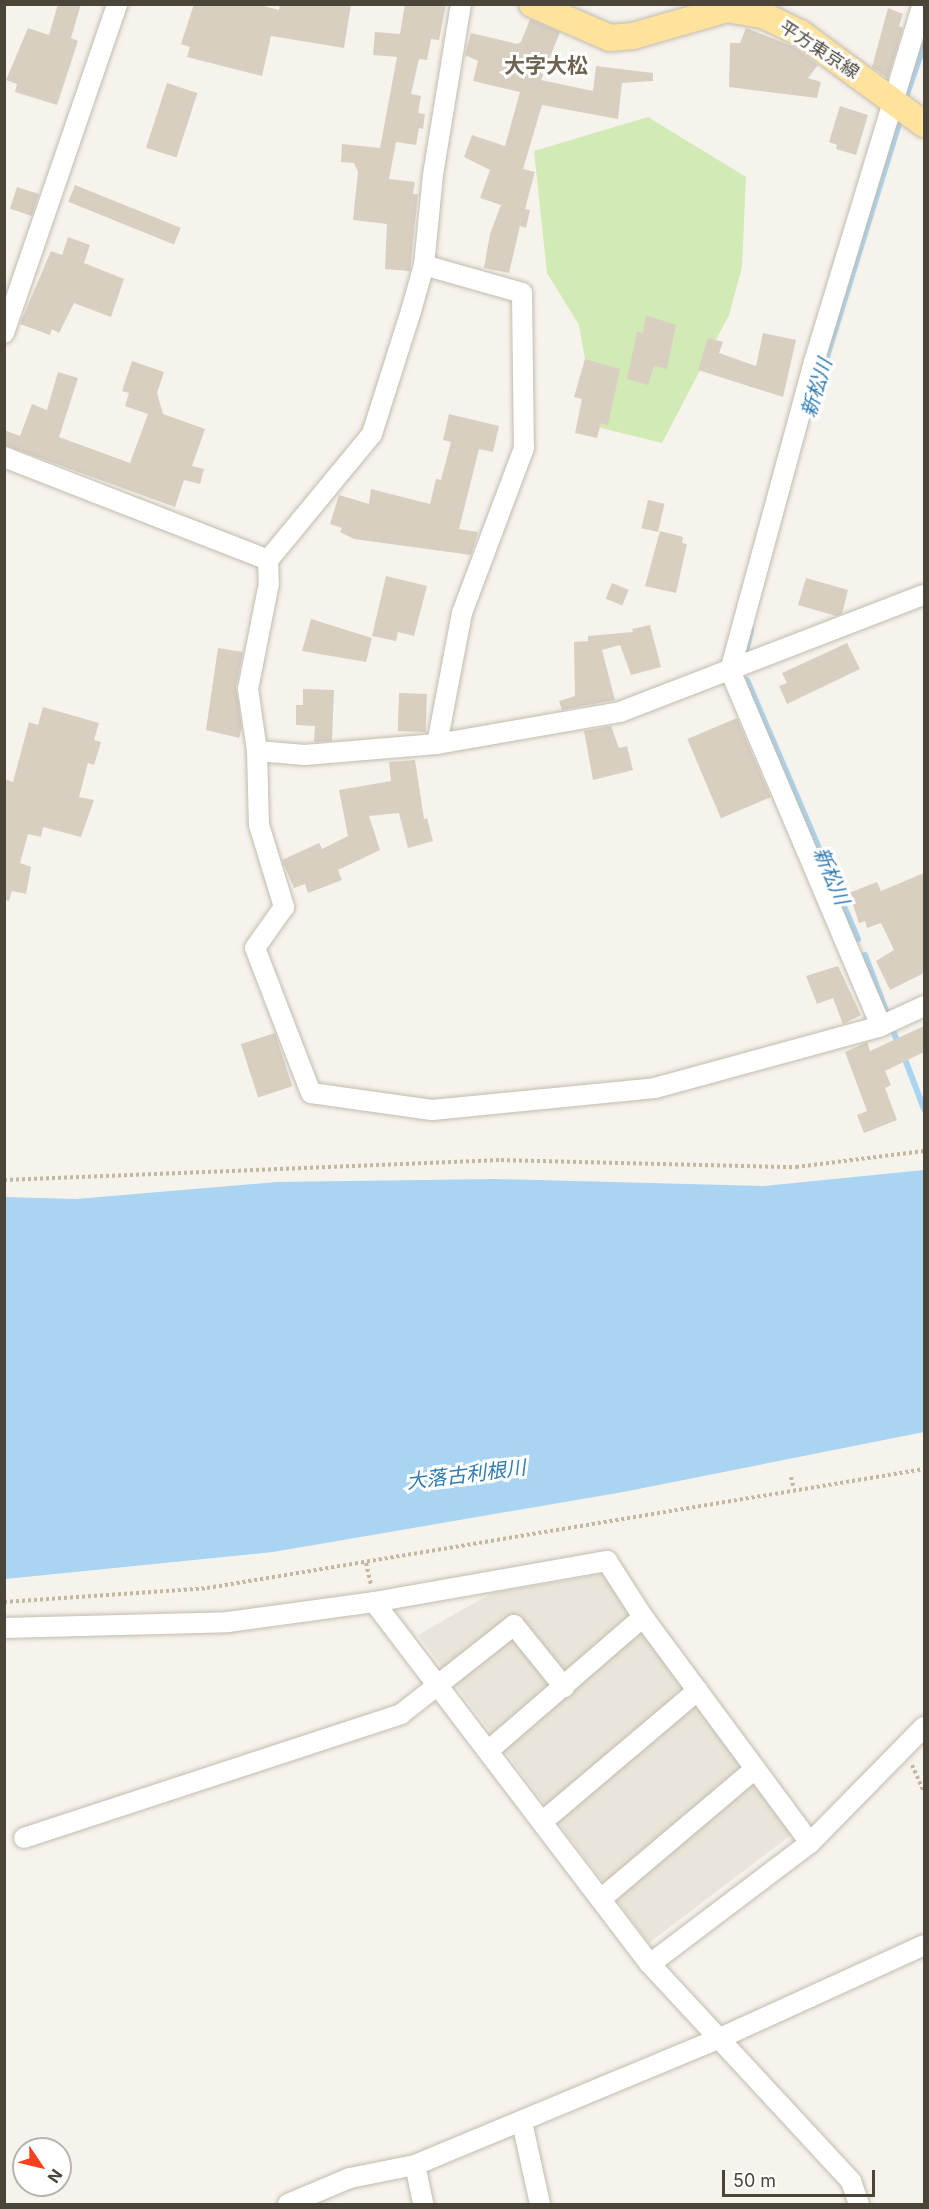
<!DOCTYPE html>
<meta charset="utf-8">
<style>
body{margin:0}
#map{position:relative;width:929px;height:2209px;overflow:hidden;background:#f6f3ec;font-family:Inter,"Noto Sans JP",sans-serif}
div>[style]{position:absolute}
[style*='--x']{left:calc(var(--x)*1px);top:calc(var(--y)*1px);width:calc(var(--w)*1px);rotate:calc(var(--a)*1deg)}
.residential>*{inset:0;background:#eae5da}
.green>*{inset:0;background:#d2eab5}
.water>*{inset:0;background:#a9d4f2}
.stream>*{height:6px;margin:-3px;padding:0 3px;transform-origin:3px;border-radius:3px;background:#a9d4f2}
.building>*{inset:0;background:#d8cfc1;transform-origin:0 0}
.path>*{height:4px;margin-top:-2px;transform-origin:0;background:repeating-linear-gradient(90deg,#c4b79f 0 3px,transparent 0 6px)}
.roads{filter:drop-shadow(0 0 2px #c2bbae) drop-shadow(0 0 2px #c2bbae)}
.minor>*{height:20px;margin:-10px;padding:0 10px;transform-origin:10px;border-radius:10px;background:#fff}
.major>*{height:26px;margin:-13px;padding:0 13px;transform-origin:13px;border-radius:13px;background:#ffe39c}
span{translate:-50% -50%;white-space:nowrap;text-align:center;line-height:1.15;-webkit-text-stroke:6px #fff;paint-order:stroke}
.street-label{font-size:18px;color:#4b4439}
.water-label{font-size:20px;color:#2e7ab2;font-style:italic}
.quarter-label{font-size:21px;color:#6e6250;font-weight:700}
.frame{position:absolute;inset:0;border:6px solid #4b4439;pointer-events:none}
.north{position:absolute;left:12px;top:2137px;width:60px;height:60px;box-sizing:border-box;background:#fff;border:2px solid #b7b4b0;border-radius:50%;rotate:125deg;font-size:16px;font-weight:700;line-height:24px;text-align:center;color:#4b4439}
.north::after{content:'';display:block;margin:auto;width:21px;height:27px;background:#fc3f1d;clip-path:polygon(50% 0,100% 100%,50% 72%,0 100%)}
.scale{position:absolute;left:722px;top:2170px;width:153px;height:27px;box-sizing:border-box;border:3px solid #4b4439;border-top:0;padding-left:8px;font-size:18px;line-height:21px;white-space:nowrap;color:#4b4439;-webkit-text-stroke:4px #fff;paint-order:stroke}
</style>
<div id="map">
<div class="residential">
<div style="clip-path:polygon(602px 1574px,795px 1832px,649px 1943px,418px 1635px,492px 1593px)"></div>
</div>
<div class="green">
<div style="clip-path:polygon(648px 117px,746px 177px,742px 267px,729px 315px,662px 443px,597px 427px,579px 325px,547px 273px,534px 151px)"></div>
</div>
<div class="water">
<div style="clip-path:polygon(924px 1170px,924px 1432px,623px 1492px,273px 1552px,5px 1579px,5px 1197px,76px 1199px,277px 1182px,495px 1179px,764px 1186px)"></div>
</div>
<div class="stream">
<div style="--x:906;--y:97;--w:55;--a:-70.9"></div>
<div style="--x:815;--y:395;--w:285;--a:-72.8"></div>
<div style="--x:745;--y:656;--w:27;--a:-77"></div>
<div style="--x:747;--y:680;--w:282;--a:66.8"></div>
<div style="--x:865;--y:955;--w:60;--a:69.4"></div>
<div style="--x:892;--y:1029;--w:17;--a:66"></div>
<div style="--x:903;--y:1054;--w:59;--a:69.1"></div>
</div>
<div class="building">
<div style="clip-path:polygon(58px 4px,81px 4px,71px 38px,78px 41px,57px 105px,15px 92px,17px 84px,6px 80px,28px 28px,49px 35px)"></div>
<div style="clip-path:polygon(194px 4px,256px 4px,279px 10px,280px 4px,351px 4px,344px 48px,271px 36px,262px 76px,187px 57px,190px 47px,181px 44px)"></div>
<div style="clip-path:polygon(405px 4px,446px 4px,439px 40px,431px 39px,427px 60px,419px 59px,411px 94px,421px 96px,418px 113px,425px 114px,423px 129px,419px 128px,416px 145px,396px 142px,389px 179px,415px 182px,413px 194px,418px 194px,410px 271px,385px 269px,387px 224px,353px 220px,358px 172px,354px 163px,341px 162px,342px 144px,380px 148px,397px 57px,373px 55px,375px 32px,400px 34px)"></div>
<div style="clip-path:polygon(888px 8px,903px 14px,899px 26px,903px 28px,888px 78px,872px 67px)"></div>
<div style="clip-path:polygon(530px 19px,560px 32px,541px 80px,593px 91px,596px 66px,653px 73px,653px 81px,622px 83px,618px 119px,542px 105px,523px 169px,535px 172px,525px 209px,530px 210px,526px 228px,520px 226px,509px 273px,484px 268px,490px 234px,501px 205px,480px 198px,490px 170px,464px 157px,472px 135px,505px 146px,520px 92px,473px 81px,478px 61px,465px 55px,471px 33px,517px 44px,521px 42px)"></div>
<div style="clip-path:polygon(746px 28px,792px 46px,818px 65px,808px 78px,821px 82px,817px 98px,729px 87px,730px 43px,740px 43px)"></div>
<div style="left:167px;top:83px;width:32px;height:68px;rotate:18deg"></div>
<div style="clip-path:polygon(840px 106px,868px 115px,856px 155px,836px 149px,837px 145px,829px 142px)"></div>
<div style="left:75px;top:185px;width:114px;height:18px;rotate:22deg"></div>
<div style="left:17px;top:187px;width:23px;height:23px;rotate:18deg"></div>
<div style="clip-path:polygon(68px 237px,90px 245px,84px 263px,124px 279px,111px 317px,74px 303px,59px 333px,52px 329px,50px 335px,20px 324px,51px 251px,62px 255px)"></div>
<div style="clip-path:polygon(646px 315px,676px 325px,667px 369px,654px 366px,648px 385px,627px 379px,637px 332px,643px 333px)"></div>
<div style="clip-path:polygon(763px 333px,796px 340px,783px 397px,698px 370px,708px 338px,723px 342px,719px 353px,756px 366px)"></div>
<div style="clip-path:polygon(585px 359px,620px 369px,608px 425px,601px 423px,597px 438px,575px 433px,582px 399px,574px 397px)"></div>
<div style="clip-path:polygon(132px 361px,164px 372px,157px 393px,163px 414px,205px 429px,192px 466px,204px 469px,200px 484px,184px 480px,175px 507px,4px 445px,4px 430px,20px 436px,32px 404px,47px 410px,58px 372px,78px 378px,59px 437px,130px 463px,148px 414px,125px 406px,129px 393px,122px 391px)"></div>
<div style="clip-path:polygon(449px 414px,499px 426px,493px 452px,479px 449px,459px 529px,478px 532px,471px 555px,354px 539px,340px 532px,342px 528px,330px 524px,339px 495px,369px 504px,371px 489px,430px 504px,436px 479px,441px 480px,451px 442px,443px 440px)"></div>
<div style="left:648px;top:500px;width:17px;height:29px;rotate:13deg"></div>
<div style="clip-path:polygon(660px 531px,683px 537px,682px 543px,687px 544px,676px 593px,645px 586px)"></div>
<div style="clip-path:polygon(386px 576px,427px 586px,414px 636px,398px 632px,396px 641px,372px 636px)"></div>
<div style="clip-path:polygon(806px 578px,848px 590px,842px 614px,836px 616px,798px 605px)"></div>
<div style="left:612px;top:583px;width:18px;height:17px;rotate:22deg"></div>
<div style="clip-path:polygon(311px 619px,372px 638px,366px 662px,302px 651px)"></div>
<div style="clip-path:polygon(650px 625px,661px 667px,631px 675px,620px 645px,602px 650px,615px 700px,562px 710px,559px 701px,575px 696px,574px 642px,588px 641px,588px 636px,633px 632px,632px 629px)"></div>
<div style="clip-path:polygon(847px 643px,860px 669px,787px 704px,779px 686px,787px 683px,782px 673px)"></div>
<div style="clip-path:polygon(218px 648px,243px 652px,236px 687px,242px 728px,239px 738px,206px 730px)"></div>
<div style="clip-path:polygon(303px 689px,334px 690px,332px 741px,314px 742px,315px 726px,296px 725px,296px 705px,303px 705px)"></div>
<div style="left:399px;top:693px;width:28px;height:38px;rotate:2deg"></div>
<div style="clip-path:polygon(43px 707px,99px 723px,94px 740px,101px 742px,94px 765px,88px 763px,79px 797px,94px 800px,81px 837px,43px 827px,41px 837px,28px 834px,20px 863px,31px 867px,26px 894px,12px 891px,9px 901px,4px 900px,4px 779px,13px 782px,29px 722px,38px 725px)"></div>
<div style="left:737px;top:718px;width:86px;height:54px;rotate:67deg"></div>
<div style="clip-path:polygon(611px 726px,619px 748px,627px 746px,633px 770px,593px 780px,584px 731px)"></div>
<div style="clip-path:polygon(415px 760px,424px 819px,427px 818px,433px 841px,408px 848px,399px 813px,369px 816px,380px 850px,338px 870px,342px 880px,308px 893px,305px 884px,294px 888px,282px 860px,319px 843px,322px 849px,348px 836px,339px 790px,391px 781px,389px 762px)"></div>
<div style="clip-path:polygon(924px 873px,924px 973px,890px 990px,876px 961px,894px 950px,881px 923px,867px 928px,865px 921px,859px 923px,849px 893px,877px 882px,881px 891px)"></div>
<div style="clip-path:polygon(838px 966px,861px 1015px,843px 1024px,833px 998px,817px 1004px,806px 976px)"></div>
<div style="clip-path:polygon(924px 1026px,924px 1052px,885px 1071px,891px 1085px,885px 1088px,897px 1120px,864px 1133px,857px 1115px,867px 1111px,845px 1052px,867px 1042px,870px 1051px)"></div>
<div style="left:275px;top:1033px;width:56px;height:36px;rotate:72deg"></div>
</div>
<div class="path">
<div style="--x:4;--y:1180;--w:497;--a:-2.3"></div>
<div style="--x:501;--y:1160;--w:295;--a:1.4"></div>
<div style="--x:796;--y:1167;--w:129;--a:-7.1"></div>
<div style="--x:791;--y:1477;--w:12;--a:76"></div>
<div style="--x:366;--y:1563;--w:22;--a:77"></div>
<div style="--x:4;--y:1602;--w:203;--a:-3.9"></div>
<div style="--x:207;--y:1588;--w:727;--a:-9.42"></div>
<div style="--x:912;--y:1765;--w:30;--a:66"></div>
</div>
<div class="roads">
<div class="minor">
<div style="--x:461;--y:4;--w:173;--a:99.3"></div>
<div style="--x:433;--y:175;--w:90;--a:95.7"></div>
<div style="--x:424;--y:265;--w:48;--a:105.8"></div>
<div style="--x:411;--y:311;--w:129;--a:107.6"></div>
<div style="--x:372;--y:434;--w:163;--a:129.5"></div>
<div style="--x:268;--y:560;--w:23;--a:88"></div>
<div style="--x:269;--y:583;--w:108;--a:101.2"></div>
<div style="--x:248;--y:689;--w:63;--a:81.7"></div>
<div style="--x:257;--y:751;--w:74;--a:88.5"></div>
<div style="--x:259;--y:825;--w:86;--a:73"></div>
<div style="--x:284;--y:907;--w:50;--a:125.3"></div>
<div style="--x:255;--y:948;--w:155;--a:68.9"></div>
<div style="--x:311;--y:1093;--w:122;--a:8"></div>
<div style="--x:432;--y:1110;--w:224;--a:-5.6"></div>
<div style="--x:655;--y:1088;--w:234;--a:-15.3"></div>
<div style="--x:881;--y:1026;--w:47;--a:-24.9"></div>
<div style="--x:424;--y:265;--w:102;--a:15.9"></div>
<div style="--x:522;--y:293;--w:155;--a:89.3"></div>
<div style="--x:524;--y:448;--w:176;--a:110.6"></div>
<div style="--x:462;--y:613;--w:133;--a:100.8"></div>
<div style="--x:4;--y:333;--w:348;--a:-71"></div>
<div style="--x:4;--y:457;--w:283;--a:21.3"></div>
<div style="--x:257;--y:751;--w:48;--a:4.8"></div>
<div style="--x:305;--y:755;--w:132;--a:-4.8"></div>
<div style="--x:437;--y:744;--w:186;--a:-9.9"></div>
<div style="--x:620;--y:712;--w:326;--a:-21.1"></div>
<div style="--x:881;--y:1026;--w:386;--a:-113"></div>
<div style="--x:730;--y:671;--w:320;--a:-74.8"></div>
<div style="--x:814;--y:362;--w:374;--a:-73.1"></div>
<div style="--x:374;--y:1602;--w:455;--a:52.7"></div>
<div style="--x:650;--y:1964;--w:296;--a:47.2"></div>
<div style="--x:851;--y:2181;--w:24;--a:71"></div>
<div style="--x:4;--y:1628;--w:224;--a:-1.5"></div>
<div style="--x:228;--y:1622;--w:147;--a:-7.8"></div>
<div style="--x:374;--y:1602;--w:237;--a:-10"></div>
<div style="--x:607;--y:1561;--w:67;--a:57.3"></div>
<div style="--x:643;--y:1617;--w:281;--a:53.5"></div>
<div style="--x:488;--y:1751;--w:205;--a:-40.8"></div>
<div style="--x:542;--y:1822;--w:204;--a:-40.2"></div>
<div style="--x:24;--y:1838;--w:397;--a:-18.2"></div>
<div style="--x:401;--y:1714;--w:144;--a:-38.2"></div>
<div style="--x:514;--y:1625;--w:80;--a:51.1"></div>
<div style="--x:601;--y:1899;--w:202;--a:-40.2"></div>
<div style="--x:650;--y:1964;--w:201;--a:-37.1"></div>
<div style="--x:810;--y:1843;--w:163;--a:-45.5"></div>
<div style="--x:522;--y:2122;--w:84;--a:77.6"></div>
<div style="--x:415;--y:2165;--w:40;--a:78"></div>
<div style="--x:288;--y:2204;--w:67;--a:-22.8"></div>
<div style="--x:350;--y:2178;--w:66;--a:-11.3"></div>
<div style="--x:415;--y:2165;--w:328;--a:-22.6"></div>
<div style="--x:718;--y:2039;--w:226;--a:-24.5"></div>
</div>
<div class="major">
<div style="--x:532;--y:4;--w:85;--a:23.6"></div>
<div style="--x:610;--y:38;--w:23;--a:-5"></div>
<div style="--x:633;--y:36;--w:98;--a:-16"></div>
<div style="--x:727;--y:9;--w:39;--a:10"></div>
<div style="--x:765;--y:16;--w:39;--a:26"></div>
<div style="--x:800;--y:33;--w:154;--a:36.3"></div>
</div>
</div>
<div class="street-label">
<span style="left:819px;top:50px;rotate:33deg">平方東京線</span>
</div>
<div class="water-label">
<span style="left:817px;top:388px;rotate:-73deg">新松川</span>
<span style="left:831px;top:876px;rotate:67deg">新松川</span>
<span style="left:466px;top:1475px;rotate:-7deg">大落古利根川</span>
</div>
<div class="quarter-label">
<span style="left:546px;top:66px">大字大松</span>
</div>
<div class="frame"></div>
<div class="north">N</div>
<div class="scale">50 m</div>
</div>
